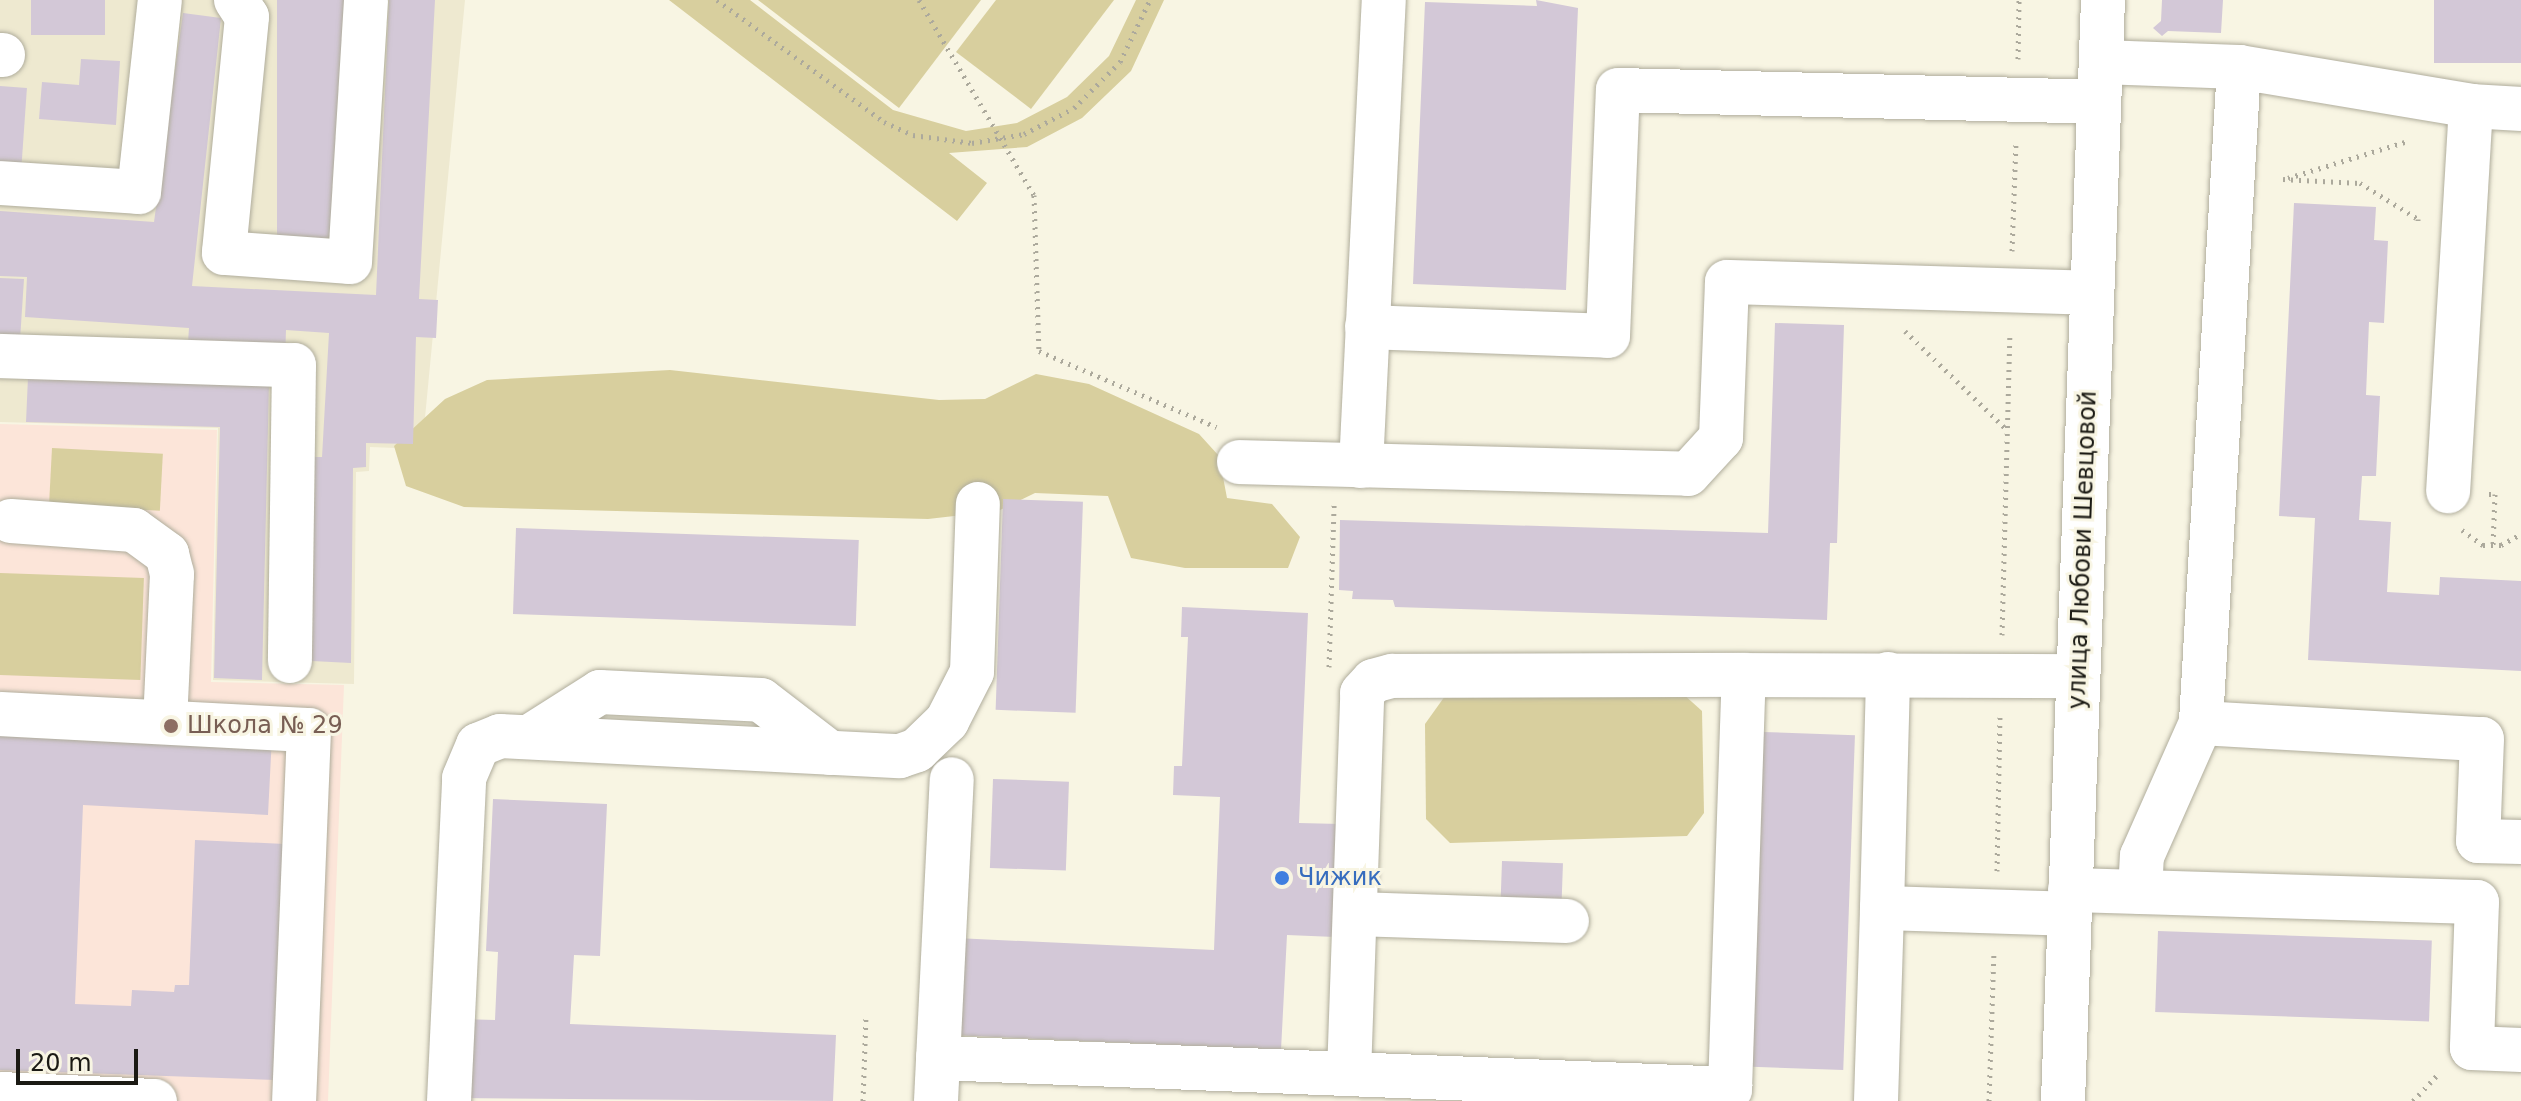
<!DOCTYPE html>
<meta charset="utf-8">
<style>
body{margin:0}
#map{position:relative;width:2521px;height:1101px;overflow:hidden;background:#f8f5e3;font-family:"DejaVu Sans",sans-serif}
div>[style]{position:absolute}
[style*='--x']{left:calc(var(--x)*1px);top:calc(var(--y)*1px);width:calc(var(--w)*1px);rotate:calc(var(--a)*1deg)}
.built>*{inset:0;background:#eee9d0}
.education>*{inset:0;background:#fce5d9}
.green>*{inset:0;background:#d8cf9e;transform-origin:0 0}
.building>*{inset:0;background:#d3c8d7;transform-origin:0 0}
.path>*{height:5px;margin-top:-2.5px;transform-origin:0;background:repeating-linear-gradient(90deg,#aca99c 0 2px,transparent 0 8px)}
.roads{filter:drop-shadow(0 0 2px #b0ad9c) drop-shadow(0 0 2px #b0ad9c)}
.minor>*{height:44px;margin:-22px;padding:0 22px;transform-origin:22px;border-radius:22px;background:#fff}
.dots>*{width:22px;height:22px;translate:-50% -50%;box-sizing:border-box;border:4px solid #f8f5e3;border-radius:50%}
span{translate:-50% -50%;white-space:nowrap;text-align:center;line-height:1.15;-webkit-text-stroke:6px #f8f5e3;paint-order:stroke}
.street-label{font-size:24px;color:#1b1a14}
.education-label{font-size:24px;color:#785e54}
.left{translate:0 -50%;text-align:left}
.shop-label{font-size:24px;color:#366cbe}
.scale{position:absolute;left:16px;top:1049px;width:122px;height:36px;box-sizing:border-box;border:4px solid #1b1a14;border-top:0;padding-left:10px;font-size:24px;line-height:28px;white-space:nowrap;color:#1b1a14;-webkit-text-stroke:6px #f8f5e3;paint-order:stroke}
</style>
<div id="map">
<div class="built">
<div style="clip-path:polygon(0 0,465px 0,422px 449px,370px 447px,369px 471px,356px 472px,354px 684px,213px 680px,218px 428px,0 422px)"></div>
</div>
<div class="education">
<div style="clip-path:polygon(0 424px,217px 430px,211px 682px,344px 685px,328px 1101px,0 1101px)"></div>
</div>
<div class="green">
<div style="clip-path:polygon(669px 0,750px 0,893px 110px,966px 131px,1017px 123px,1067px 97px,1109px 56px,1136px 0,1164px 0,1131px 71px,1082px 118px,1027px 147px,949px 153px,987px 183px,957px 221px)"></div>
<div style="clip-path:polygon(758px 0,981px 0,899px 108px)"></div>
<div style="clip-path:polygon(996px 0,1114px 0,1031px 109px,956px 52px)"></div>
<div style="clip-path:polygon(670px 370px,939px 400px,985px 399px,1036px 374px,1089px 384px,1199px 434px,1219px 456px,1227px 498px,1272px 504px,1300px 537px,1288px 568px,1185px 568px,1131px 558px,1108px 496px,1035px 493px,998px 511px,928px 519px,464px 507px,406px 486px,394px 446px,445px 399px,487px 380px)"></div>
<div style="left:52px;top:448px;width:111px;height:57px;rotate:3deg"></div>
<div style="left:0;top:573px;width:144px;height:102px;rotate:2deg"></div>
<div style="clip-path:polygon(1682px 693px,1702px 711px,1704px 813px,1687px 836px,1450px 843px,1426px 819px,1425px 724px,1445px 696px)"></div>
</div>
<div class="building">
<div style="left:31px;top:0;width:74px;height:35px"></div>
<div style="left:277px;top:0;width:72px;height:238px"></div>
<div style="clip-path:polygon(389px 0,435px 0,419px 299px,438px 300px,436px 338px,416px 337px,413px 444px,366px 443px,366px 467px,353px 468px,351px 663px,312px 661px,315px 457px,322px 457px,329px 333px,286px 330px,285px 361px,187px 356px,189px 328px,25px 317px,27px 277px,0 276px,0 211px,154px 222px,183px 13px,221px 18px,192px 286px,376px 295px)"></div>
<div style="clip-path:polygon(1536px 0,1578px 8px,1566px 290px,1413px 284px,1425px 2px,1537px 6px)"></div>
<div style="clip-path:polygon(2162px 0,2223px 0,2221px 33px,2168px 31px,2162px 36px,2153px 28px,2161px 21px)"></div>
<div style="left:2434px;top:0;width:87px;height:63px"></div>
<div style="clip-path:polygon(81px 59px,120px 61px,116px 125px,39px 119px,42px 82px,79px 85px)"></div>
<div style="left:0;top:86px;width:27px;height:79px;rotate:4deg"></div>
<div style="clip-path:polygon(2294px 203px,2376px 207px,2374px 240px,2388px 241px,2384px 323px,2369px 322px,2366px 395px,2380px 396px,2376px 476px,2362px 476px,2359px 520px,2391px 522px,2387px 592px,2439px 595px,2440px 577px,2521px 581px,2521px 671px,2308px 660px,2315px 518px,2279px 516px)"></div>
<div style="clip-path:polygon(0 278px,24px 279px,20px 340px,0 339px)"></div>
<div style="clip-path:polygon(1775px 323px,1844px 325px,1837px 543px,1830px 543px,1827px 620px,1395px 607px,1393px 600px,1352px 599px,1353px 591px,1339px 590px,1340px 520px,1768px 533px)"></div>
<div style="clip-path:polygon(28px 377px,269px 383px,262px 680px,214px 678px,220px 427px,26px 422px)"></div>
<div style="left:1003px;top:499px;width:80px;height:211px;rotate:2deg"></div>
<div style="left:516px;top:528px;width:343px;height:86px;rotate:2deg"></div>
<div style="clip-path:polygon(1182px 607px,1308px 613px,1299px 823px,1340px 824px,1335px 937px,1287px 935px,1281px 1050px,952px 1035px,956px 938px,1214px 950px,1220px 797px,1173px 795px,1174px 766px,1182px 766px,1188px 637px,1181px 637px)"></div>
<div style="clip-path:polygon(0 722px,272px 736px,268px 815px,83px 805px,75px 1004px,131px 1006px,132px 990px,174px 992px,175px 985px,189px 985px,195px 840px,285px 844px,275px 1080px,0 1070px)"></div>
<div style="left:1763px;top:732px;width:92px;height:335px;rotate:2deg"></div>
<div style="left:993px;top:779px;width:76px;height:89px;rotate:2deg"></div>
<div style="clip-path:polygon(493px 799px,607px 804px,600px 956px,574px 955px,570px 1024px,836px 1035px,833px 1101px,456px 1098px,460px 1019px,495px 1020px,498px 952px,486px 951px)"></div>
<div style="left:1502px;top:861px;width:61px;height:37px;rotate:2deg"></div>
<div style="left:2158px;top:931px;width:274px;height:81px;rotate:2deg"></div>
</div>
<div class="path">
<div style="--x:717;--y:0;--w:207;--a:36.1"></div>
<div style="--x:884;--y:122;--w:32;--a:24"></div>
<div style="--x:913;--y:135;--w:60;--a:7.7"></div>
<div style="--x:972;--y:143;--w:53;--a:-9.8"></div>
<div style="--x:1024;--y:134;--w:56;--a:-27.5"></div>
<div style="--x:1074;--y:108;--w:65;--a:-45"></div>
<div style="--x:1120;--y:62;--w:69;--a:-64.2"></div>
<div style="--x:919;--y:0;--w:226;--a:59.5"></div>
<div style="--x:1034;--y:195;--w:156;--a:88.2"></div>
<div style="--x:1039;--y:351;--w:193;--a:23.2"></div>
<div style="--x:2018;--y:59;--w:59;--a:-89"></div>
<div style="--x:2288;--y:178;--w:126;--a:-17.1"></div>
<div style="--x:2283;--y:179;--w:77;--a:3"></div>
<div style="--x:2360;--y:183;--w:68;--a:31.8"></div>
<div style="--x:2418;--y:219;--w:6;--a:90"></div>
<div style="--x:2012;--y:251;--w:110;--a:-87.9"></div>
<div style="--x:1905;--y:331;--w:142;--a:44.1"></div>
<div style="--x:2489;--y:494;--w:6;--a:0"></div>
<div style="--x:2495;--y:494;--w:51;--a:92.2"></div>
<div style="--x:2462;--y:530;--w:26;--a:36"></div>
<div style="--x:2483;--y:545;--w:18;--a:0"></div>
<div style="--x:2501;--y:545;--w:23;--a:-29"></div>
<div style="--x:2002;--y:635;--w:302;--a:-88.5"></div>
<div style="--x:1329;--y:667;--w:162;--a:-88.2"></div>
<div style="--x:1997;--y:871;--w:154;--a:-88.9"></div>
<div style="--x:863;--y:1101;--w:85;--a:-88"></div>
<div style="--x:1989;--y:1101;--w:148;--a:-88.1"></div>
<div style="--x:2413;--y:1101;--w:38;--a:-47"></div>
</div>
<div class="roads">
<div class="minor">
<div style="--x:236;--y:0;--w:20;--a:57"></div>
<div style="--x:247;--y:17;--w:237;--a:95.6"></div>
<div style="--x:224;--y:253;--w:126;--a:4.1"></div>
<div style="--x:350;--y:262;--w:262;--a:-86.5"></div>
<div style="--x:0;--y:55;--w:3;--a:0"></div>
<div style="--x:2101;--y:62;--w:138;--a:2.1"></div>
<div style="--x:2239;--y:67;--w:235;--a:9.5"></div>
<div style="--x:2471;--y:106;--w:386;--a:93.4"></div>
<div style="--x:2239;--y:67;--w:657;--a:93.32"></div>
<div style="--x:2201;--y:723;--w:281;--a:3.3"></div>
<div style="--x:2482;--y:739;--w:102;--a:92.2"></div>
<div style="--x:2478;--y:841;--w:43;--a:1.3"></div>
<div style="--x:2471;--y:106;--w:50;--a:3.4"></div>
<div style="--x:0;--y:183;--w:139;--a:3.7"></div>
<div style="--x:139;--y:192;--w:193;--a:-83.8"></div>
<div style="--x:1367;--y:327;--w:241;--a:2.1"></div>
<div style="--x:1608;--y:336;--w:246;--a:-87.7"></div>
<div style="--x:1618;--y:90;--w:481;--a:1.4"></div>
<div style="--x:0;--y:356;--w:294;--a:1.8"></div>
<div style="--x:294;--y:365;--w:296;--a:90.8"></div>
<div style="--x:1239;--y:462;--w:449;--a:1.5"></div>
<div style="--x:1688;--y:474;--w:49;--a:-47.5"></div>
<div style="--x:1721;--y:438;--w:156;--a:-87.8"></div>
<div style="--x:1727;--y:282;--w:365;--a:1.7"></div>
<div style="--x:1361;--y:466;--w:467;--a:-87.2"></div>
<div style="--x:11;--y:521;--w:123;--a:4.2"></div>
<div style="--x:134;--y:530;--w:41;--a:36"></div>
<div style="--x:167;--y:554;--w:21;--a:76"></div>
<div style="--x:172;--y:574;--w:148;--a:92.7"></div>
<div style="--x:0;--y:714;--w:309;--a:3"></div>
<div style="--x:309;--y:730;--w:371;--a:92.3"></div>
<div style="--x:529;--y:737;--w:84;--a:-32.4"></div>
<div style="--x:600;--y:692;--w:161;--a:2.8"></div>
<div style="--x:761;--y:700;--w:87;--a:37.5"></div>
<div style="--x:2070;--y:890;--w:407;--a:1.7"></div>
<div style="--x:2477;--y:902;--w:146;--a:92"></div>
<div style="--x:2472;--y:1048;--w:49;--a:2.3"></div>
<div style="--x:2140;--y:892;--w:36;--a:-87"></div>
<div style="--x:2142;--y:856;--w:145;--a:-66.1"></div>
<div style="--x:1882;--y:908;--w:234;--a:-88.5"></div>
<div style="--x:1355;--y:914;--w:212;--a:1.9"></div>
<div style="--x:938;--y:1058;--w:793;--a:2.24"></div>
<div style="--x:1730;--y:1089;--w:414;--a:-88.1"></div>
<div style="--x:1744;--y:675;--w:334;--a:0.2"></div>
<div style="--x:1349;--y:1074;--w:381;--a:-88"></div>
<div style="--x:1362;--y:693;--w:16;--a:-47"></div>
<div style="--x:1373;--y:681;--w:20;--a:-15"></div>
<div style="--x:1392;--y:676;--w:352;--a:-0.2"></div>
<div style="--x:0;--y:1094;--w:155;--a:2.6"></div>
<div style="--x:449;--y:1101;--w:323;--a:-87.3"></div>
<div style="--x:464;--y:778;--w:36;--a:-67"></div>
<div style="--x:478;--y:745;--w:24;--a:-22"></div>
<div style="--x:500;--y:736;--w:400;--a:2.9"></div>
<div style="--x:900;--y:756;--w:18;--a:-19"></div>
<div style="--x:917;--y:750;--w:42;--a:-44"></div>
<div style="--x:947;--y:721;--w:55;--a:-63"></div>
<div style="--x:972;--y:672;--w:168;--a:-88"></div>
<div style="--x:936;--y:1101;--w:322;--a:-87.2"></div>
<div style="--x:1876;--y:1101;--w:193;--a:-88.2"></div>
<div style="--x:1882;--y:908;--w:187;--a:1.8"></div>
<div style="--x:2063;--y:1101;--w:1102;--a:-87.92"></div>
</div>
</div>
<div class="dots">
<div style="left:171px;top:726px;background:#8d6e63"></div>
<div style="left:1282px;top:878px;background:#3f7fe0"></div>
</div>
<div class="street-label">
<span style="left:2083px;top:550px;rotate:-88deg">улица Любови Шевцовой</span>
</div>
<div class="education-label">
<span class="left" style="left:187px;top:726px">Школа № 29</span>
</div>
<div class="shop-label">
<span class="left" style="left:1298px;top:878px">Чижик</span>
</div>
<div class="scale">20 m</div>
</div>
